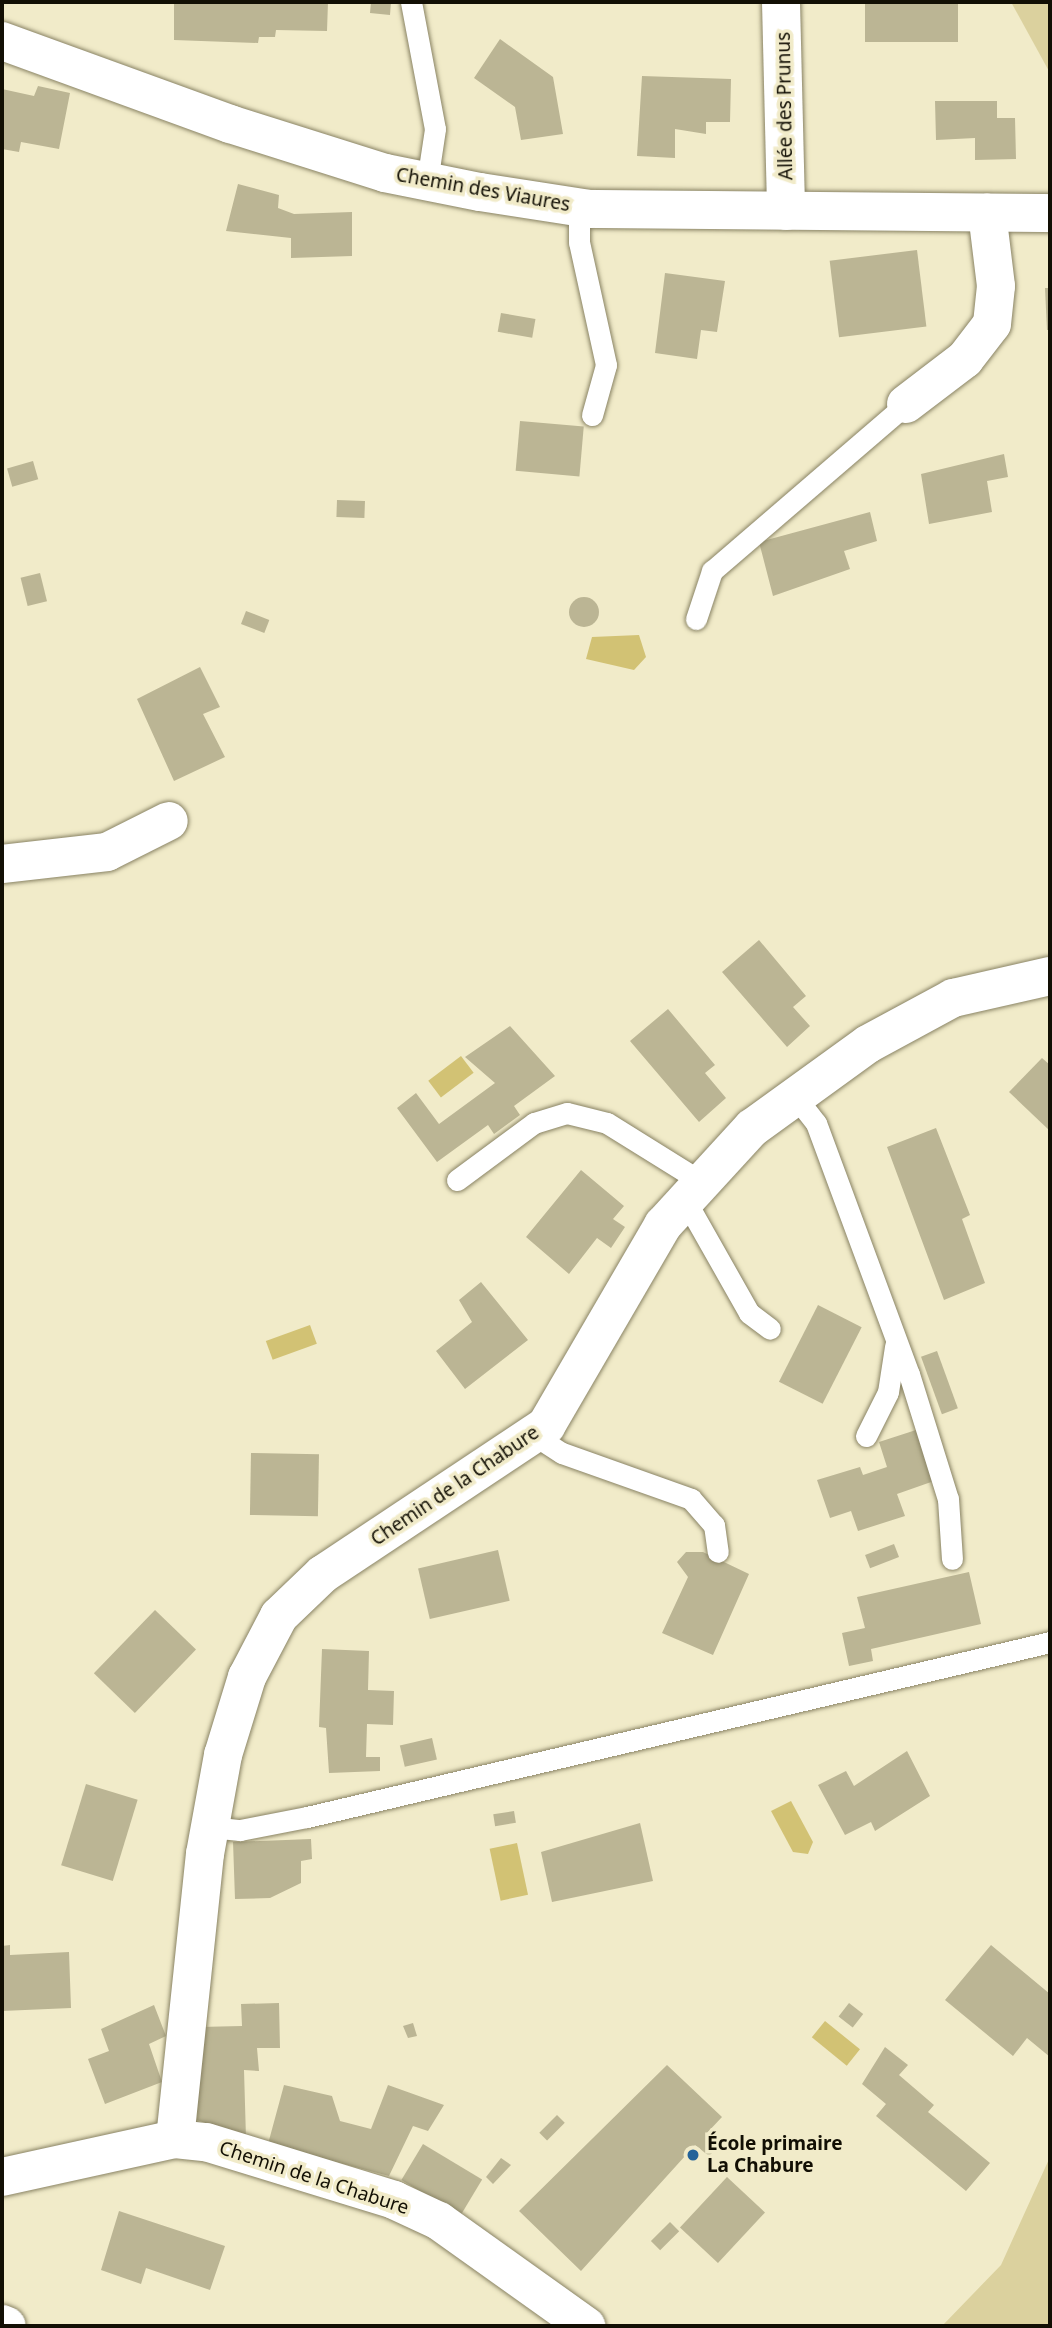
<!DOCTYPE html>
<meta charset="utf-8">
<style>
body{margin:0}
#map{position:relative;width:1052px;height:2328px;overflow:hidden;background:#f1ebc9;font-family:"Noto Sans",sans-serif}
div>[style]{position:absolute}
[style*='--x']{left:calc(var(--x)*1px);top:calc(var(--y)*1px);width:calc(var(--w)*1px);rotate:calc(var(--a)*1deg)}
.green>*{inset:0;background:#dbd19e}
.water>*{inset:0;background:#d2c274;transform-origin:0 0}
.building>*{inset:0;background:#bbb594;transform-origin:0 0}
.round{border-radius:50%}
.roads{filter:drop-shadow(0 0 2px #898364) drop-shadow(0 0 2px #898364)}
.service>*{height:21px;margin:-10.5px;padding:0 10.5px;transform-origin:10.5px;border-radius:10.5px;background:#fff}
.minor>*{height:38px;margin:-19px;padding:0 19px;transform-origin:19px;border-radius:19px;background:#fff}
.secondary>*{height:38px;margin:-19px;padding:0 19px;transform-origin:19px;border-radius:19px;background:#fff}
.dots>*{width:19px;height:19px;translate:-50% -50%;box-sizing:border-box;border:4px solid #f1ebc9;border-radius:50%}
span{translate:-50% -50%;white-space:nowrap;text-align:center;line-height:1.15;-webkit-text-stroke:7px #f1ebc9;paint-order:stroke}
.street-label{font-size:19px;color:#120f04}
.poi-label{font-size:19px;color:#120f04;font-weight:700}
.left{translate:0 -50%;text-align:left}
.frame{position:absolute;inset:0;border:4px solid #120f04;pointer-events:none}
</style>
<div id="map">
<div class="green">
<div style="clip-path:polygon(1011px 2px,1050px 2px,1050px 73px)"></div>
<div style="clip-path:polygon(1050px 2157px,1050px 2326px,942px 2326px,1001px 2265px)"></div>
</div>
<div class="water">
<div style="clip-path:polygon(639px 635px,646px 657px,634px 670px,586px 659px,592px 637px)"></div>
<div style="left:461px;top:1056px;width:21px;height:41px;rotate:53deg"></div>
<div style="left:310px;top:1325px;width:20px;height:47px;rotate:70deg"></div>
<div style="clip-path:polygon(791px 1801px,813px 1842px,808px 1854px,793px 1852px,771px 1811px)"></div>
<div style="left:517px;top:1843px;width:53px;height:28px;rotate:78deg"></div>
<div style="left:825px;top:2021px;width:45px;height:21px;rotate:39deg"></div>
</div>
<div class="building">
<div style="clip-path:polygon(328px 2px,327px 31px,276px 30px,275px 37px,259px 37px,258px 43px,174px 40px,174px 3px)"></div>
<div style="clip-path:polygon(371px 2px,391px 2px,390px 15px,370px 13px)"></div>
<div style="left:865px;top:2px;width:93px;height:40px"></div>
<div style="clip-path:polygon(500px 39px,553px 77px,563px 134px,521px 140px,515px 107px,474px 78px)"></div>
<div style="clip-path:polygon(642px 76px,731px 79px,730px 122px,706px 122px,706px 134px,675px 129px,675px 158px,637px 156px)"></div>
<div style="clip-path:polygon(38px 86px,70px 93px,59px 149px,21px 142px,19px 152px,2px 149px,2px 89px,34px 96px)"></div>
<div style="clip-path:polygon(935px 101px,997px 101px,997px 118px,1015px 118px,1016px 159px,975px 160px,975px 138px,936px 140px)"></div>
<div style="clip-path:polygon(238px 184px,279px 195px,278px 208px,294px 214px,352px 212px,352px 256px,291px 258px,291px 238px,226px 231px)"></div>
<div style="left:917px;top:250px;width:77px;height:88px;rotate:83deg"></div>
<div style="clip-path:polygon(665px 273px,725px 281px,717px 332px,701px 330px,697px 359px,655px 353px)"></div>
<div style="clip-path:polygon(1045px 288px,1050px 288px,1050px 330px,1047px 330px)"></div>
<div style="left:501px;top:313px;width:35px;height:19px;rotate:10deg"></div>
<div style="left:520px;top:421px;width:64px;height:50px;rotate:5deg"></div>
<div style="clip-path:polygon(1004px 454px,1008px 477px,987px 481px,992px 512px,929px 524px,921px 474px)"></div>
<div style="left:33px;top:461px;width:19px;height:27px;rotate:74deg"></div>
<div style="left:337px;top:500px;width:28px;height:17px;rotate:2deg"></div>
<div style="clip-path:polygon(870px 512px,877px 541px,844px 551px,850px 569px,773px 596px,759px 542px)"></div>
<div style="left:40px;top:573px;width:29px;height:20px;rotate:76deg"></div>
<div class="round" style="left:569px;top:597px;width:30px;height:30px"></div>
<div style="left:246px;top:611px;width:25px;height:14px;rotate:21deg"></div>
<div style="clip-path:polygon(200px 667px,220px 707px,203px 714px,225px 757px,174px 781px,137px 699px)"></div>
<div style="clip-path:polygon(759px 940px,806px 996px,793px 1007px,810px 1026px,787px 1047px,722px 972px)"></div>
<div style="clip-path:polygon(668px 1009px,715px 1065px,705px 1073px,726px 1098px,699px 1122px,630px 1041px)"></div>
<div style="clip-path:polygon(510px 1026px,555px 1076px,514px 1106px,520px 1115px,494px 1134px,488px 1125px,437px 1162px,397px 1108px,416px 1093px,439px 1124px,495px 1083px,465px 1057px)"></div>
<div style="clip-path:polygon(1042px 1058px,1050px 1065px,1050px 1131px,1009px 1092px)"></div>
<div style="clip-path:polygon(936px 1128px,970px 1215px,962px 1219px,985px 1283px,944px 1300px,887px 1147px)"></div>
<div style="clip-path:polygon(581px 1170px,624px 1206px,613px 1219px,625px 1227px,611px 1248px,597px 1238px,569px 1274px,526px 1237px)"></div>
<div style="clip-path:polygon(481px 1282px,528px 1340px,465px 1389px,436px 1351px,472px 1322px,459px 1300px)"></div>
<div style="left:818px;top:1305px;width:49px;height:86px;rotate:27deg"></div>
<div style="left:937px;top:1351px;width:61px;height:17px;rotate:70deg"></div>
<div style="clip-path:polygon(916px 1430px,934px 1481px,897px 1494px,905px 1516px,858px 1531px,851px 1511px,830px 1518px,817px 1480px,860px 1467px,863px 1475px,887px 1467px,879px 1442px)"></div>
<div style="left:251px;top:1453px;width:68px;height:62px;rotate:1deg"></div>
<div style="left:894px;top:1544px;width:14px;height:31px;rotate:69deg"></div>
<div style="left:498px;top:1550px;width:52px;height:82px;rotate:77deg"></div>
<div style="clip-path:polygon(686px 1552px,703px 1552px,749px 1574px,713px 1655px,662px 1633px,688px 1577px,677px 1562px)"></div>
<div style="clip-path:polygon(969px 1572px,981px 1624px,871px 1649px,873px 1661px,849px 1666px,842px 1633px,865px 1628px,857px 1597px)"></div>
<div style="left:155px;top:1610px;width:57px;height:88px;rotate:44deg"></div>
<div style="clip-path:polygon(322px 1649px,369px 1651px,368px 1690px,394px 1691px,393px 1725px,367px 1724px,366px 1757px,380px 1757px,380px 1771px,329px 1773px,326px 1728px,319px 1727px)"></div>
<div style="left:432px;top:1738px;width:22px;height:33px;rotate:77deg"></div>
<div style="clip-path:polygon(907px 1751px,930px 1796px,875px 1831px,871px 1822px,845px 1835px,818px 1785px,846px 1771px,854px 1786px)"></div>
<div style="left:86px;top:1784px;width:54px;height:85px;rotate:17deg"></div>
<div style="left:514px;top:1811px;width:12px;height:21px;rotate:81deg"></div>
<div style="clip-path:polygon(640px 1823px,653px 1881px,552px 1902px,541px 1852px)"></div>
<div style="clip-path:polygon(311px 1839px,312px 1859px,301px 1861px,301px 1883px,270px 1898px,235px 1899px,233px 1842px)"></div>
<div style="clip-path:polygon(10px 1945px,10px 1955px,69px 1952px,71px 2008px,2px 2011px,2px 1946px)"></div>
<div style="clip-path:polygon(991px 1945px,1050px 1994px,1050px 2057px,1027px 2038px,1013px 2056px,945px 2000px)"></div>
<div style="clip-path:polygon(279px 2003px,280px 2048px,257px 2048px,259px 2071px,244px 2070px,246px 2138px,197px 2120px,199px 2027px,242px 2026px,241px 2004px)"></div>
<div style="left:849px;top:2003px;width:18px;height:17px;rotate:38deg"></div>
<div style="clip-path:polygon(154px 2005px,166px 2036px,149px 2044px,162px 2082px,105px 2104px,88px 2059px,109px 2051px,101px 2029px)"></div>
<div style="clip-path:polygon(413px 2023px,417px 2036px,408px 2038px,403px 2026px)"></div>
<div style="clip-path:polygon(885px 2047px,908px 2065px,899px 2075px,934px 2105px,928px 2112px,990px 2163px,966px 2191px,876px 2116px,886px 2104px,862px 2084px)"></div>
<div style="clip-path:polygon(667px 2065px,722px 2117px,706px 2134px,719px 2146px,709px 2156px,695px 2145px,581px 2271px,519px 2211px)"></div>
<div style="clip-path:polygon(284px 2085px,332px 2096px,340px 2121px,371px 2129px,388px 2085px,444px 2105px,428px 2131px,413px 2126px,389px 2176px,268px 2144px)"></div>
<div style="left:557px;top:2115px;width:11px;height:25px;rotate:45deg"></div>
<div style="left:423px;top:2144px;width:69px;height:42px;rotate:31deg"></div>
<div style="clip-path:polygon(501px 2158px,511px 2165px,493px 2184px,486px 2177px)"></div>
<div style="left:727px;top:2177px;width:52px;height:69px;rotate:43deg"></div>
<div style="clip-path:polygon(119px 2211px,225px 2246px,210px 2290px,146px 2268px,141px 2284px,101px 2270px)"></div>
<div style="left:670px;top:2222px;width:13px;height:27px;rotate:45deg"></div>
</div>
<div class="roads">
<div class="service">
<div style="--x:411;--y:2;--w:129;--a:79.3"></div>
<div style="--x:435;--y:129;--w:54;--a:98.6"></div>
<div style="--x:579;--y:207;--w:35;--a:90"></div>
<div style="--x:579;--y:242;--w:126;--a:77.6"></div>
<div style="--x:606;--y:365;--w:52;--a:105.6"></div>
<div style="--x:696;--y:619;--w:51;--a:-71.6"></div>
<div style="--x:712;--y:571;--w:256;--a:-40.7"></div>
<div style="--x:794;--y:1095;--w:36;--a:52"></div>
<div style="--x:816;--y:1123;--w:268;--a:69.7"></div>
<div style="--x:909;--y:1374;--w:131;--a:72.7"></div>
<div style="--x:948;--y:1499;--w:60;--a:86.2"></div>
<div style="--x:457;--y:1180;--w:96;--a:-36.5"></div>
<div style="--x:534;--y:1123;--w:34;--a:-17"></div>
<div style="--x:567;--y:1113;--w:41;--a:14"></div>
<div style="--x:607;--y:1123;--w:110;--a:31.9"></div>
<div style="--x:684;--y:1198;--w:132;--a:60.5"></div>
<div style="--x:749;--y:1313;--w:26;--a:37"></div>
<div style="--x:534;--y:1435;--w:33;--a:33"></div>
<div style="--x:562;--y:1453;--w:137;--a:19.6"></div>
<div style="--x:691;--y:1499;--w:35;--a:49"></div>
<div style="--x:714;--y:1525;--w:27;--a:82"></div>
<div style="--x:866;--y:1436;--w:49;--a:-63.4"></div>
<div style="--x:888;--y:1392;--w:46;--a:-81.2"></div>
<div style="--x:210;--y:1827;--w:30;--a:6"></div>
<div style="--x:240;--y:1830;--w:68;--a:-11"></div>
<div style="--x:307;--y:1817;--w:763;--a:-13.25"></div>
</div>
<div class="minor">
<div style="--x:781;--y:2;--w:209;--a:88.6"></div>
<div style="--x:2;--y:41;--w:243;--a:20"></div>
<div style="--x:230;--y:124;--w:163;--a:17.5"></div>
<div style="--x:385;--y:173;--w:97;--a:11.3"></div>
<div style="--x:480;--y:192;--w:111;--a:8.8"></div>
<div style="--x:590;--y:209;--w:460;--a:0.5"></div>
<div style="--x:906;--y:404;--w:74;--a:-37.3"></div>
<div style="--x:965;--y:359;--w:44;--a:-52.4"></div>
<div style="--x:992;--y:324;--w:38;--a:-84"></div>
<div style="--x:996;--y:286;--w:74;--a:-97"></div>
<div style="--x:2;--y:864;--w:106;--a:-6.5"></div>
<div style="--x:107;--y:852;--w:69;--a:-26.6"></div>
<div style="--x:175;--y:2139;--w:287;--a:-84"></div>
<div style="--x:205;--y:1854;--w:101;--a:-79.7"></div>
<div style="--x:223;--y:1755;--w:82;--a:-72.9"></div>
<div style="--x:247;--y:1677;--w:69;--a:-62.3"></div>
<div style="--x:279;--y:1616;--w:61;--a:-43.7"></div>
<div style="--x:323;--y:1574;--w:268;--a:-33.6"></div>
<div style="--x:546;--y:1426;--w:233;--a:-59.8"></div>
<div style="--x:663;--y:1225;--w:132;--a:-47.5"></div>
<div style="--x:752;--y:1128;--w:143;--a:-35.9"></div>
<div style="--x:868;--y:1044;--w:97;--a:-28.4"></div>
<div style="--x:953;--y:998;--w:99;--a:-12.8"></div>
<div style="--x:2;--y:2177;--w:177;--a:-12.4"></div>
<div style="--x:175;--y:2139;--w:31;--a:6"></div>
<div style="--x:206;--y:2142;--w:197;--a:17.1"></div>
<div style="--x:394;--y:2200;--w:50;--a:25"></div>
<div style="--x:439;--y:2221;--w:181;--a:35.5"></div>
</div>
<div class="secondary">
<div style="--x:2;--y:2324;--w:5;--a:22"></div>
</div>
</div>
<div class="dots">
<div style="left:693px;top:2155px;background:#246399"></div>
</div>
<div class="street-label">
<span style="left:785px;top:106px;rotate:-91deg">Allée des Prunus</span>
<span style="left:483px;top:190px;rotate:10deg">Chemin des Viaures</span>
<span style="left:455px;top:1486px;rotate:-34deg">Chemin de la Chabure</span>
<span style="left:314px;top:2178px;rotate:18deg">Chemin de la Chabure</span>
</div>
<div class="poi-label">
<span class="left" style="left:707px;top:2155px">École primaire<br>La Chabure</span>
</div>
<div class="frame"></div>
</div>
